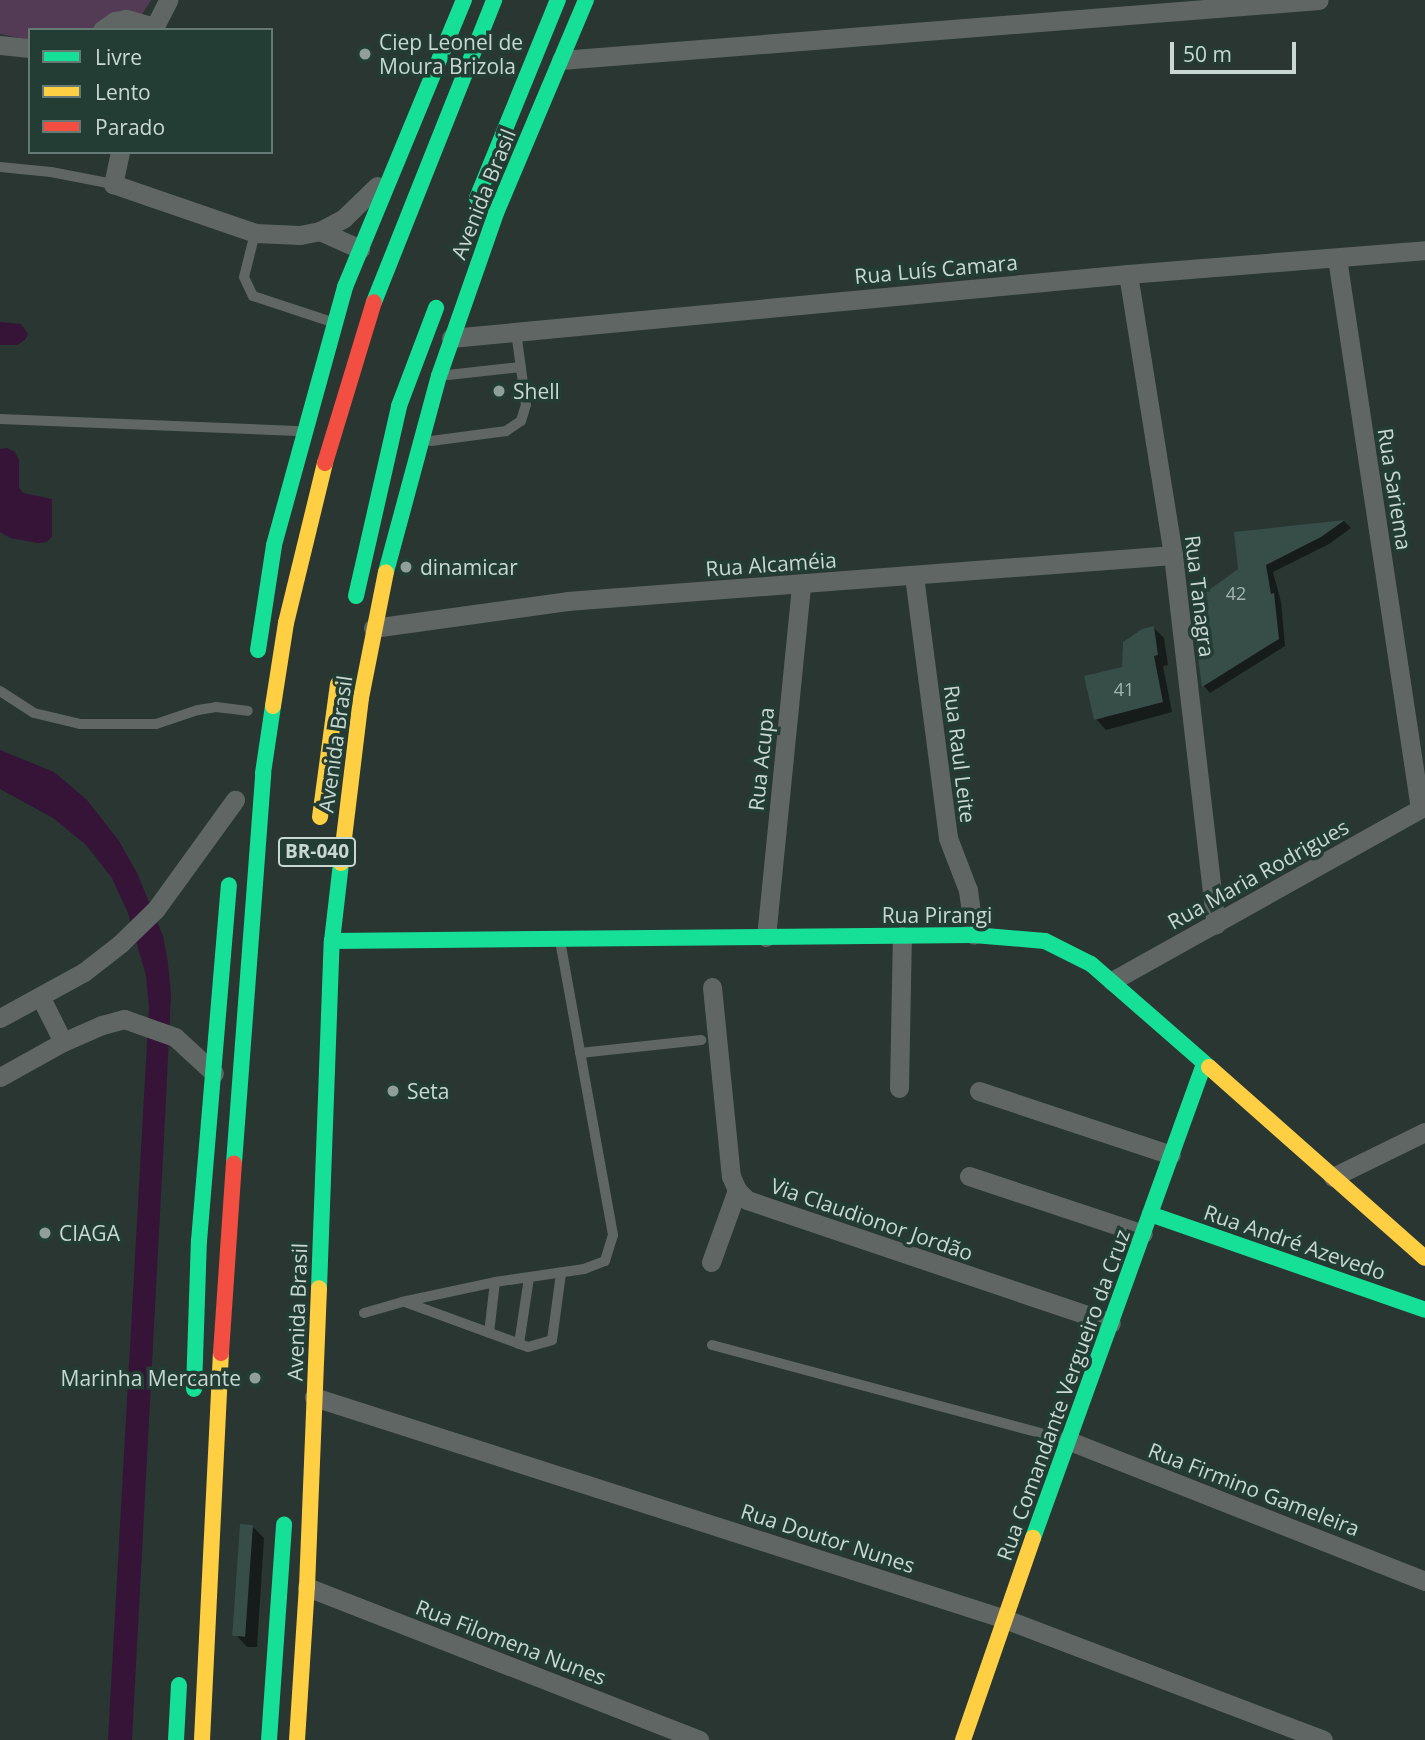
<!DOCTYPE html>
<meta charset="utf-8">
<style>
body{margin:0}
#map{position:relative;width:1425px;height:1740px;overflow:hidden;background:#293632;font-family:"Open Sans",sans-serif}
div>[style]{position:absolute}
[style*='--x']{left:calc(var(--x)*1px);top:calc(var(--y)*1px);width:calc(var(--w)*1px);rotate:calc(var(--a)*1deg)}
.green>*{inset:0;background:#533b56}
.water>*{inset:0;background:#351438}
.shadow>*{inset:0;background:#0007}
.building>*{inset:0;background:#364d48;transform-origin:0 0}
.lane>*{height:10px;margin:-5px;padding:0 5px;transform-origin:5px;border-radius:5px;background:#606664}
.street>*{height:19px;margin:-9.5px;padding:0 9.5px;transform-origin:9.5px;border-radius:9.5px;background:#606664}
.fast>*{height:16px;margin:-8px;padding:0 8px;transform-origin:8px;border-radius:8px;background:#16e098}
.slow>*{height:16px;margin:-8px;padding:0 8px;transform-origin:8px;border-radius:8px;background:#ffcf43}
.jam>*{height:16px;margin:-8px;padding:0 8px;transform-origin:8px;border-radius:8px;background:#f24e42}
.dots>*{width:19px;height:19px;translate:-50% -50%;box-sizing:border-box;border:4px solid #233c34;border-radius:50%}
span{translate:-50% -50%;white-space:nowrap;text-align:center;line-height:1.15;-webkit-text-stroke:7px #233c34;paint-order:stroke}
.number-label{font-size:18px;color:#a4b5b0}
.number-label span{-webkit-text-stroke-width:0}
.shield-label span{padding:2px 5px;background:#233c34;border:2px solid;border-radius:5px;-webkit-text-stroke-width:0}
.shield-label{font-size:19px;color:#c9d8d3;font-weight:700}
.poi-label{font-size:21px;color:#c9d8d3}
.left{translate:0 -50%;text-align:left}
.right{translate:-100% -50%;text-align:right}
.street-label{font-size:21px;color:#c9d8d3}
.legend{position:absolute;left:28px;top:28px;width:245px;height:126px;box-sizing:border-box;background:#233c34;border:2px solid #657a74;margin:0;padding:9px 12px;list-style:none;font-size:21px;color:#c9d8d3}
.legend li{display:flex;align-items:center;gap:14px;height:35px}
.legend b{width:35px;border:2px solid #657a74}
.scale{position:absolute;left:1170px;top:42px;width:126px;height:32px;box-sizing:border-box;border:4px solid #c9d8d3;border-top:0;padding-left:9px;font-size:21px;line-height:24px;white-space:nowrap;color:#c9d8d3;-webkit-text-stroke:5px #233c34;paint-order:stroke}
</style>
<div id="map">
<div class="green">
<div style="clip-path:polygon(0 0,151px 0,137px 22px,127px 30px,30px 30px,30px 40px,0 34px)"></div>
</div>
<div class="water">
<div style="clip-path:polygon(0 322px,21px 324px,28px 334px,25px 340px,17px 345px,0 345px)"></div>
<div style="clip-path:polygon(7px 448px,15px 452px,19px 460px,19px 487px,23px 493px,52px 499px,52px 536px,47px 542px,38px 543px,10px 538px,0 532px,0 449px)"></div>
<div style="clip-path:polygon(0 750px,54px 772px,87px 800px,119px 841px,137px 873px,163px 936px,168px 963px,171px 994px,166px 1100px,132px 1740px,108px 1740px,149px 1007px,146px 976px,128px 913px,112px 878px,86px 845px,53px 818px,0 789px)"></div>
</div>
<div class="shadow">
<div style="clip-path:polygon(1344px 521px,1351px 528px,1329px 544px,1273px 572px,1281px 602px,1285px 646px,1210px 693px,1204px 686px,1197px 637px,1239px 570px,1236px 534px)"></div>
<div style="clip-path:polygon(1154px 628px,1164px 638px,1168px 665px,1163px 666px,1172px 712px,1106px 730px,1096px 719px,1124px 668px)"></div>
<div style="clip-path:polygon(253px 1527px,264px 1538px,257px 1647px,247px 1647px,236px 1635px)"></div>
</div>
<div class="building">
<div style="clip-path:polygon(1345px 520px,1321px 537px,1266px 565px,1271px 594px,1274px 593px,1279px 639px,1202px 687px,1195px 637px,1202px 595px,1238px 569px,1234px 532px)"></div>
<div style="clip-path:polygon(1154px 626px,1158px 655px,1154px 656px,1163px 702px,1094px 720px,1084px 676px,1122px 667px,1123px 642px,1142px 629px)"></div>
<div style="left:240px;top:1524px;width:13px;height:112px;rotate:4deg"></div>
</div>
<div class="lane">
<div style="--x:0;--y:167;--w:51;--a:5.6"></div>
<div style="--x:51;--y:172;--w:63;--a:11"></div>
<div style="--x:255;--y:233;--w:45;--a:104"></div>
<div style="--x:244;--y:277;--w:21;--a:65"></div>
<div style="--x:253;--y:296;--w:80;--a:18.2"></div>
<div style="--x:448;--y:375;--w:73;--a:-6.3"></div>
<div style="--x:0;--y:419;--w:297;--a:2.3"></div>
<div style="--x:431;--y:441;--w:76;--a:-7.6"></div>
<div style="--x:506;--y:431;--w:18;--a:-34"></div>
<div style="--x:521;--y:421;--w:17;--a:-73"></div>
<div style="--x:526;--y:405;--w:74;--a:-97.8"></div>
<div style="--x:0;--y:691;--w:40;--a:32.9"></div>
<div style="--x:34;--y:713;--w:47;--a:13.4"></div>
<div style="--x:80;--y:724;--w:76;--a:0"></div>
<div style="--x:156;--y:724;--w:44;--a:-18.4"></div>
<div style="--x:198;--y:710;--w:18;--a:-9"></div>
<div style="--x:216;--y:707;--w:32;--a:7"></div>
<div style="--x:580;--y:1053;--w:122;--a:-6.1"></div>
<div style="--x:405;--y:1302;--w:131;--a:20.1"></div>
<div style="--x:528;--y:1347;--w:25;--a:-16"></div>
<div style="--x:552;--y:1340;--w:68;--a:-82.3"></div>
<div style="--x:364;--y:1313;--w:40;--a:-16"></div>
<div style="--x:402;--y:1302;--w:95;--a:-12.1"></div>
<div style="--x:495;--y:1282;--w:90;--a:-8.3"></div>
<div style="--x:584;--y:1269;--w:22;--a:-21"></div>
<div style="--x:605;--y:1261;--w:27;--a:-73"></div>
<div style="--x:613;--y:1235;--w:300;--a:-100.2"></div>
<div style="--x:489;--y:1333;--w:51;--a:-83.3"></div>
<div style="--x:519;--y:1344;--w:67;--a:-81.4"></div>
<div style="--x:712;--y:1345;--w:367;--a:15"></div>
</div>
<div class="street">
<div style="--x:102;--y:30;--w:16;--a:-35"></div>
<div style="--x:115;--y:21;--w:11;--a:-10"></div>
<div style="--x:126;--y:19;--w:29;--a:16"></div>
<div style="--x:153;--y:30;--w:34;--a:-63"></div>
<div style="--x:0;--y:45;--w:30;--a:6"></div>
<div style="--x:561;--y:60;--w:760;--a:-4.53"></div>
<div style="--x:120;--y:152;--w:33;--a:102"></div>
<div style="--x:113;--y:184;--w:150;--a:19"></div>
<div style="--x:255;--y:233;--w:45;--a:2.5"></div>
<div style="--x:300;--y:235;--w:20;--a:-11"></div>
<div style="--x:320;--y:231;--w:27;--a:-28"></div>
<div style="--x:344;--y:218;--w:46;--a:-44.1"></div>
<div style="--x:320;--y:231;--w:44;--a:24.2"></div>
<div style="--x:1337;--y:258;--w:557;--a:81.43"></div>
<div style="--x:1128;--y:274;--w:285;--a:80.9"></div>
<div style="--x:1173;--y:555;--w:372;--a:83.4"></div>
<div style="--x:451;--y:338;--w:680;--a:-5.4"></div>
<div style="--x:1128;--y:274;--w:298;--a:-4.6"></div>
<div style="--x:914;--y:576;--w:264;--a:82.6"></div>
<div style="--x:948;--y:838;--w:56;--a:69"></div>
<div style="--x:968;--y:890;--w:45;--a:82.4"></div>
<div style="--x:373;--y:628;--w:196;--a:-7.9"></div>
<div style="--x:567;--y:601;--w:608;--a:-4.34"></div>
<div style="--x:766;--y:937;--w:354;--a:-84.3"></div>
<div style="--x:1112;--y:981;--w:359;--a:-29.2"></div>
<div style="--x:712;--y:987;--w:190;--a:84.3"></div>
<div style="--x:731;--y:1176;--w:15;--a:67"></div>
<div style="--x:737;--y:1190;--w:14;--a:45"></div>
<div style="--x:747;--y:1200;--w:384;--a:18.7"></div>
<div style="--x:41;--y:998;--w:49;--a:63.4"></div>
<div style="--x:0;--y:1018;--w:96;--a:-28.7"></div>
<div style="--x:84;--y:972;--w:46;--a:-37.9"></div>
<div style="--x:120;--y:944;--w:50;--a:-44.2"></div>
<div style="--x:156;--y:909;--w:135;--a:-54.1"></div>
<div style="--x:0;--y:1077;--w:72;--a:-29.1"></div>
<div style="--x:63;--y:1042;--w:43;--a:-23.6"></div>
<div style="--x:102;--y:1025;--w:23;--a:-15"></div>
<div style="--x:124;--y:1019;--w:54;--a:19.4"></div>
<div style="--x:175;--y:1037;--w:53;--a:42.7"></div>
<div style="--x:899;--y:1088;--w:152;--a:-88.9"></div>
<div style="--x:979;--y:1091;--w:202;--a:18.4"></div>
<div style="--x:969;--y:1176;--w:183;--a:18.4"></div>
<div style="--x:1333;--y:1177;--w:102;--a:-26.1"></div>
<div style="--x:711;--y:1262;--w:77;--a:-70.1"></div>
<div style="--x:314;--y:1397;--w:726;--a:17.81"></div>
<div style="--x:1005;--y:1619;--w:340;--a:20.8"></div>
<div style="--x:1067;--y:1440;--w:385;--a:21.5"></div>
<div style="--x:307;--y:1587;--w:421;--a:21.3"></div>
</div>
<div class="fast">
<div style="--x:477;--y:198;--w:214;--a:-67.8"></div>
<div style="--x:374;--y:302;--w:325;--a:-68.3"></div>
<div style="--x:386;--y:572;--w:203;--a:-74.9"></div>
<div style="--x:439;--y:376;--w:173;--a:-70.7"></div>
<div style="--x:496;--y:213;--w:231;--a:-67.1"></div>
<div style="--x:356;--y:596;--w:195;--a:-77.2"></div>
<div style="--x:399;--y:406;--w:105;--a:-69.3"></div>
<div style="--x:258;--y:650;--w:106;--a:-81.3"></div>
<div style="--x:274;--y:545;--w:268;--a:-74.6"></div>
<div style="--x:345;--y:287;--w:311;--a:-67.5"></div>
<div style="--x:332;--y:941;--w:642;--a:-0.54"></div>
<div style="--x:974;--y:935;--w:71;--a:4.8"></div>
<div style="--x:1045;--y:941;--w:51;--a:26.6"></div>
<div style="--x:1091;--y:964;--w:157;--a:41.1"></div>
<div style="--x:234;--y:1163;--w:391;--a:-85.7"></div>
<div style="--x:263;--y:773;--w:68;--a:-81.5"></div>
<div style="--x:1150;--y:1214;--w:291;--a:19.2"></div>
<div style="--x:319;--y:1288;--w:347;--a:-87.9"></div>
<div style="--x:332;--y:941;--w:79;--a:-83.4"></div>
<div style="--x:194;--y:1389;--w:148;--a:-88.1"></div>
<div style="--x:199;--y:1241;--w:357;--a:-85.2"></div>
<div style="--x:1033;--y:1538;--w:504;--a:-70.16"></div>
<div style="--x:176;--y:1740;--w:55;--a:-86.9"></div>
<div style="--x:269;--y:1740;--w:216;--a:-86"></div>
</div>
<div class="slow">
<div style="--x:273;--y:706;--w:84;--a:-81.1"></div>
<div style="--x:286;--y:623;--w:165;--a:-76.3"></div>
<div style="--x:320;--y:817;--w:134;--a:-82.3"></div>
<div style="--x:341;--y:863;--w:166;--a:-83.1"></div>
<div style="--x:361;--y:698;--w:128;--a:-78.8"></div>
<div style="--x:1209;--y:1067;--w:288;--a:41.5"></div>
<div style="--x:202;--y:1740;--w:387;--a:-87.2"></div>
<div style="--x:297;--y:1740;--w:153;--a:-86.3"></div>
<div style="--x:307;--y:1587;--w:299;--a:-87.7"></div>
<div style="--x:963;--y:1740;--w:214;--a:-70.9"></div>
</div>
<div class="jam">
<div style="--x:325;--y:463;--w:168;--a:-73.1"></div>
<div style="--x:221;--y:1353;--w:190;--a:-86.1"></div>
</div>
<div class="dots">
<div style="left:365px;top:54px;background:#919f9b"></div>
<div style="left:499px;top:391px;background:#919f9b"></div>
<div style="left:406px;top:567px;background:#919f9b"></div>
<div style="left:393px;top:1091px;background:#919f9b"></div>
<div style="left:45px;top:1233px;background:#919f9b"></div>
<div style="left:255px;top:1378px;background:#919f9b"></div>
</div>
<div class="number-label">
<span style="left:1236px;top:593px">42</span>
<span style="left:1124px;top:689px">41</span>
</div>
<div class="shield-label">
<span style="left:317px;top:852px">BR-040</span>
</div>
<div class="poi-label">
<span class="left" style="left:379px;top:54px">Ciep Leonel de<br>Moura Brizola</span>
<span class="left" style="left:513px;top:391px">Shell</span>
<span class="left" style="left:420px;top:567px">dinamicar</span>
<span class="left" style="left:407px;top:1091px">Seta</span>
<span class="left" style="left:59px;top:1233px">CIAGA</span>
<span class="right" style="left:241px;top:1378px">Marinha Mercante</span>
</div>
<div class="street-label">
<span style="left:483px;top:194px;rotate:-68deg">Avenida Brasil</span>
<span style="left:936px;top:269px;rotate:-5deg">Rua Luís Camara</span>
<span style="left:1395px;top:489px;rotate:81deg">Rua Sariema</span>
<span style="left:771px;top:564px;rotate:-4deg">Rua Alcaméia</span>
<span style="left:1200px;top:596px;rotate:83deg">Rua Tanagra</span>
<span style="left:335px;top:744px;rotate:-82deg">Avenida Brasil</span>
<span style="left:960px;top:754px;rotate:83deg">Rua Raul Leite</span>
<span style="left:761px;top:759px;rotate:-84deg">Rua Acupa</span>
<span style="left:1258px;top:874px;rotate:-29deg">Rua Maria Rodrigues</span>
<span style="left:937px;top:915px">Rua Pirangi</span>
<span style="left:872px;top:1219px;rotate:19deg">Via Claudionor Jordão</span>
<span style="left:1295px;top:1242px;rotate:19deg">Rua André Azevedo</span>
<span style="left:297px;top:1312px;rotate:-88deg">Avenida Brasil</span>
<span style="left:1063px;top:1395px;rotate:-70deg">Rua Comandante Vergueiro da Cruz</span>
<span style="left:1254px;top:1489px;rotate:21deg">Rua Firmino Gameleira</span>
<span style="left:828px;top:1538px;rotate:18deg">Rua Doutor Nunes</span>
<span style="left:511px;top:1642px;rotate:21deg">Rua Filomena Nunes</span>
</div>
<ul class="legend">
<li><b style="height:9px;background:#16e098"></b>Livre</li>
<li><b style="height:9px;background:#ffcf43"></b>Lento</li>
<li><b style="height:9px;background:#f24e42"></b>Parado</li>
</ul>
<div class="scale">50 m</div>
</div>
